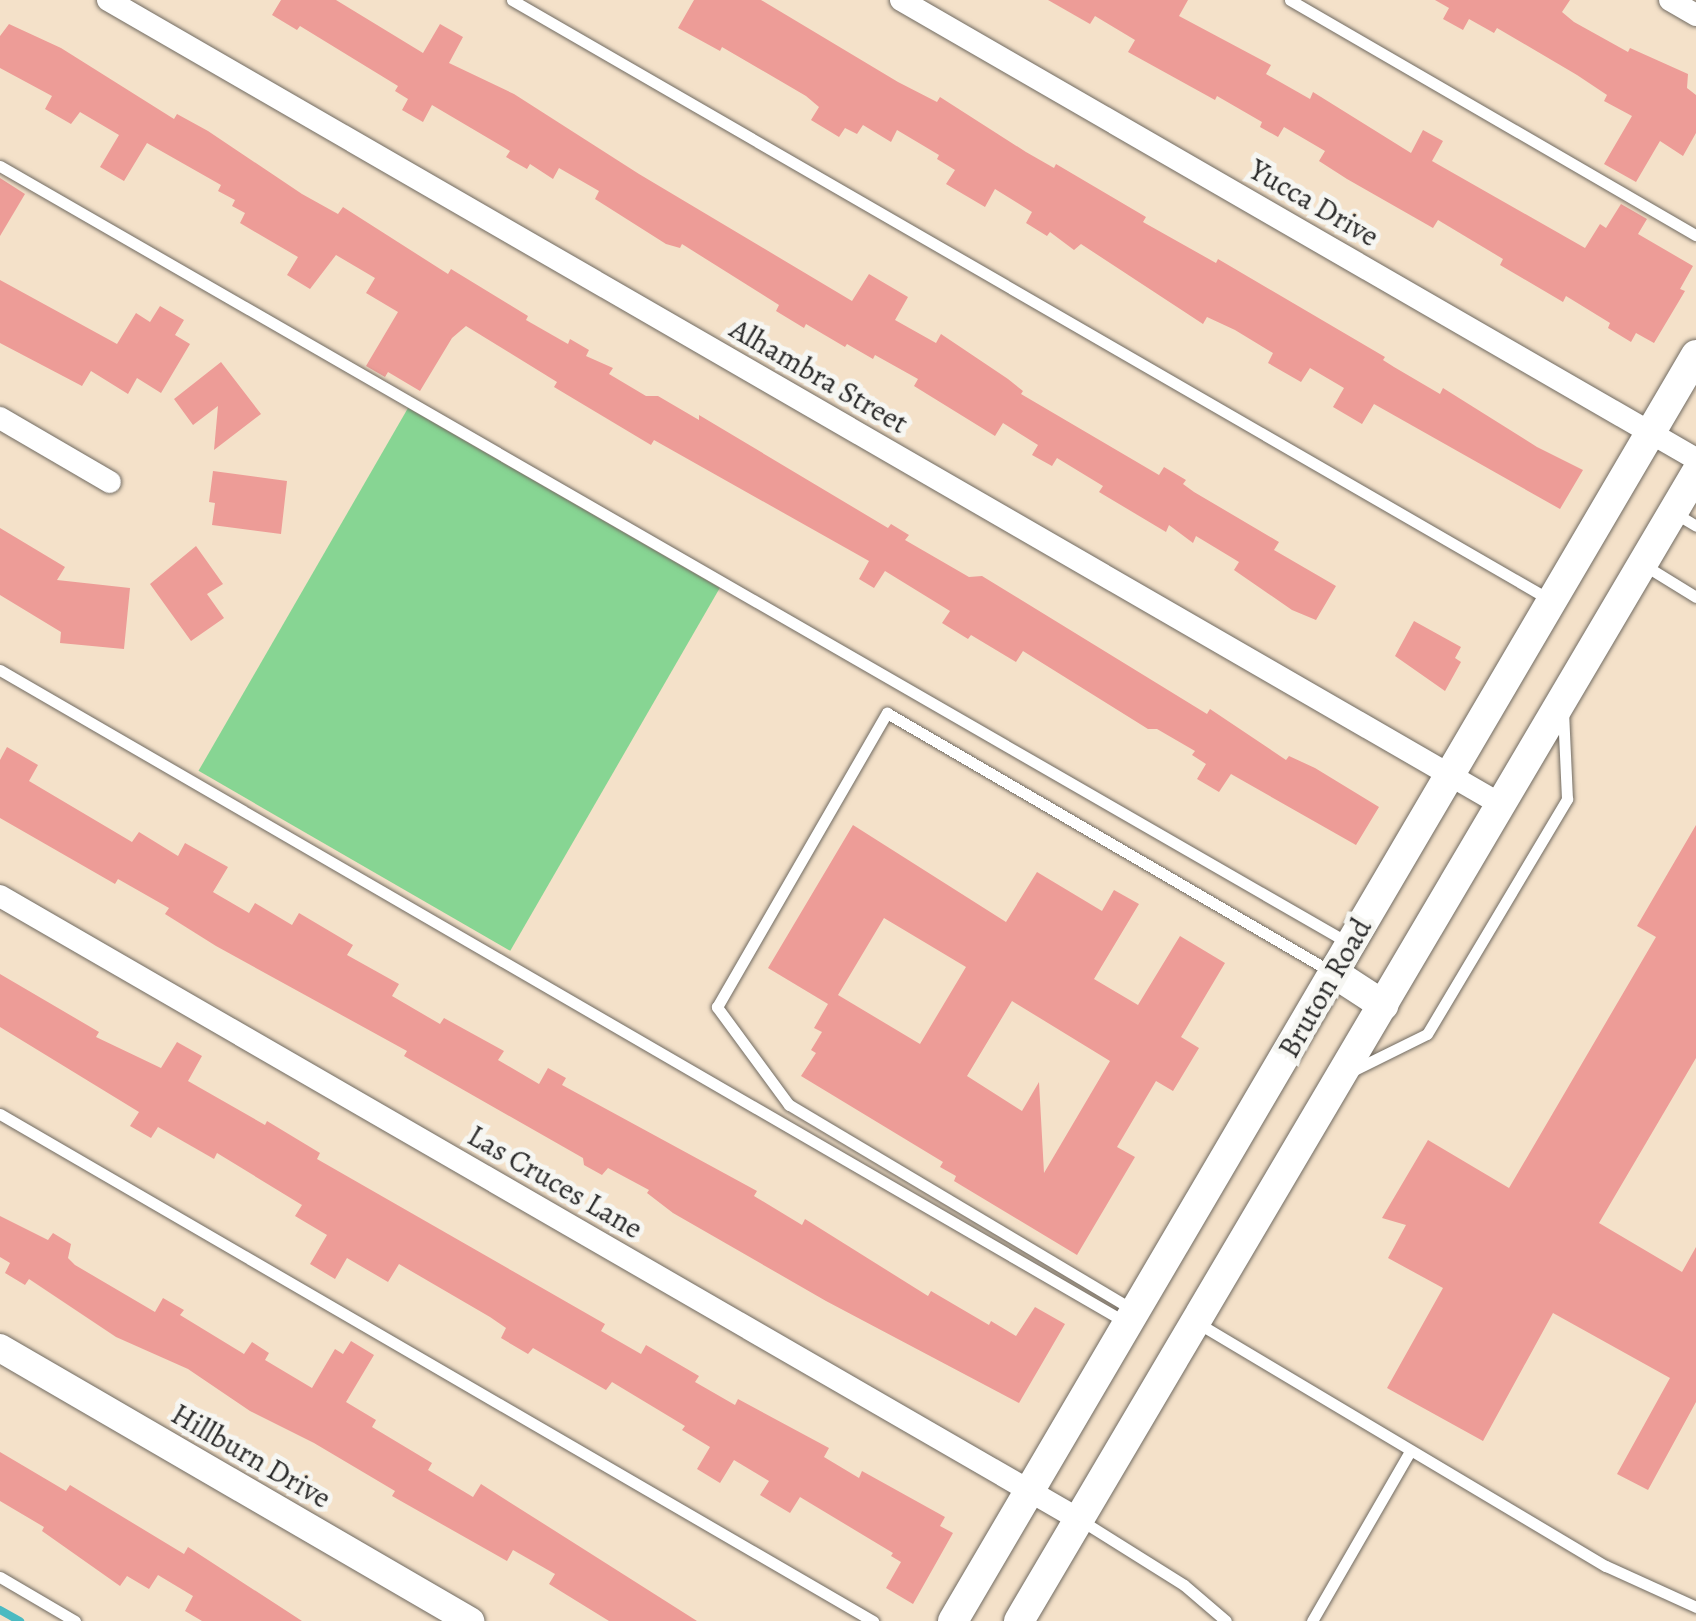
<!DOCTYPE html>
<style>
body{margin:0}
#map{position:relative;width:1696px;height:1621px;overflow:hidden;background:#f4e1c9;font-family:Alegreya,serif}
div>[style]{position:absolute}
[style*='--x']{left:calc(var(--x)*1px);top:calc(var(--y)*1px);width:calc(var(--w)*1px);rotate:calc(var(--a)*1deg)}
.green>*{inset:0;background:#87d593;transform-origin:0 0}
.stream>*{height:8px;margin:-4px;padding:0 4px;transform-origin:4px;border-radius:4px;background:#4bbac1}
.building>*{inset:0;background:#ed9c97}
.roads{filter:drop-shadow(0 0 2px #716b62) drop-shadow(0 0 2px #716b62)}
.service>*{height:11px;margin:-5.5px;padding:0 5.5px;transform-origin:5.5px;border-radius:5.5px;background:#fff}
.minor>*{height:22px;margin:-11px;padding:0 11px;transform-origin:11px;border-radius:11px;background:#fff}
.tertiary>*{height:28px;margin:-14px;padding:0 14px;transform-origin:14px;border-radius:14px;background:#fff}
.secondary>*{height:30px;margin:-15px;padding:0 15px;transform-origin:15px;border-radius:15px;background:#fff}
span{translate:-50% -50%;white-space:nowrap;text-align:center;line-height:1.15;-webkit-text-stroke:10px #f6f6f2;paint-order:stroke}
.street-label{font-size:30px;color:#2b2b2b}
</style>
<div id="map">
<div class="green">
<div style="left:408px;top:408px;width:360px;height:419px;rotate:30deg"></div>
</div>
<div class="stream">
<div style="--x:0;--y:1610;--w:23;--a:29"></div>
</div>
<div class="building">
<div style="clip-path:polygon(281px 0,336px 0,423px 53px,440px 24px,463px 37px,449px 63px,514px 94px,639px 174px,852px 301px,869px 274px,908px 297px,895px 320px,936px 343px,941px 334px,1008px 379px,1023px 391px,1021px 394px,1159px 475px,1164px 467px,1186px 480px,1183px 484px,1194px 492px,1279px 542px,1274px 550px,1336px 586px,1316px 620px,1292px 610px,1234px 570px,1239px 562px,1196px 536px,1193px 543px,1169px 525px,1166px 532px,1099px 492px,1103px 486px,1057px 458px,1052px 466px,1032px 455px,1038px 445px,1003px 423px,995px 436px,914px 386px,918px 379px,875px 355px,873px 359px,847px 344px,845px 347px,806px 324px,804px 328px,776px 311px,779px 305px,682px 244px,680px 248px,666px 244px,595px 199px,599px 191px,559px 168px,553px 179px,530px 164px,527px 169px,506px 157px,510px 151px,432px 105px,423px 122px,402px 110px,408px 99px,395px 91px,398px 86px,300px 26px,297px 30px,272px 15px)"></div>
<div style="clip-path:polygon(694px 0,761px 0,898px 82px,937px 102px,940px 97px,1026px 152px,1054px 168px,1056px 164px,1146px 217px,1143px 222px,1216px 263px,1218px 259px,1385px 357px,1383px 360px,1394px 367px,1440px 394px,1443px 388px,1537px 447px,1583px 470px,1560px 509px,1374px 404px,1362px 424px,1333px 407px,1344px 388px,1310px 368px,1301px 382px,1268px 363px,1273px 353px,1235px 330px,1207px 317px,1203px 324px,1081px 244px,1074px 250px,1050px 232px,1047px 236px,1026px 223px,1032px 212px,995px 189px,985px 207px,946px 184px,955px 170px,937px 159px,939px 155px,897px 130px,891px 142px,863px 125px,857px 134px,845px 128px,839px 137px,811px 120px,819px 107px,806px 96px,722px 47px,720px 51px,678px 28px)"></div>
<div style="clip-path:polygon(1048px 0,1188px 0,1179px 16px,1271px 65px,1266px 74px,1310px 99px,1313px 92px,1411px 153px,1423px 130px,1443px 141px,1432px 161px,1585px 248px,1600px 224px,1606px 228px,1621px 204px,1647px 219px,1638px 234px,1693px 266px,1680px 289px,1685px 291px,1654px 343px,1636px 333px,1631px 342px,1608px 328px,1610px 323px,1566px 296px,1563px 302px,1500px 265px,1503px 259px,1438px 220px,1433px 228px,1347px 179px,1319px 161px,1325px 151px,1284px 127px,1278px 137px,1260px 127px,1262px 122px,1217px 96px,1215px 100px,1128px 52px,1135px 40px,1095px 16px,1090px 24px)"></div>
<div style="clip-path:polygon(1435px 0,1570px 0,1562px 12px,1574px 22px,1628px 52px,1630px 48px,1688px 74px,1687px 88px,1696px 95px,1696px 133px,1683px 156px,1660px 141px,1636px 182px,1604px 164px,1632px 116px,1604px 101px,1607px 95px,1577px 75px,1497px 28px,1494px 33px,1469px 19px,1463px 30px,1443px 19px,1449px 8px)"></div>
<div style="clip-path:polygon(9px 24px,61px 48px,174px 119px,177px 114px,208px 131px,302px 194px,338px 214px,343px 207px,448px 274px,451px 269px,528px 316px,526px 320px,568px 344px,570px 339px,589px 350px,586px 356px,613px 368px,609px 374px,646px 396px,658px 396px,699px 420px,699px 415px,888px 528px,891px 524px,909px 535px,905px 540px,969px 577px,982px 576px,1207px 714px,1210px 709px,1286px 760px,1289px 756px,1315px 768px,1379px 807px,1356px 845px,1231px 774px,1219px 792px,1197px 779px,1206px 764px,1192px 755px,1195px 751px,1157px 729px,1148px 729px,1023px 651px,1016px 662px,971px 635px,968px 639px,942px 623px,950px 611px,885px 571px,874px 588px,859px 579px,869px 561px,654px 440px,651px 445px,554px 387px,557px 382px,466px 326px,452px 338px,420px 391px,388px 372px,385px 377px,366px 366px,398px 312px,366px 293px,375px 278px,336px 255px,310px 289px,287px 275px,298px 257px,240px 223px,245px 213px,232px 206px,235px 200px,218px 191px,221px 185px,147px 143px,124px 181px,100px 167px,119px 135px,80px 112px,71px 124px,45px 109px,52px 96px,0 68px,0 36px)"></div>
<div style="clip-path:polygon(0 178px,25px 194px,0 236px)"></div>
<div style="clip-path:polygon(0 280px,117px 344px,136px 313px,150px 322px,160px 306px,184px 320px,175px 335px,190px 344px,161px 393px,137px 378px,128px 394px,91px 371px,82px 386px,0 343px)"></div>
<div style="clip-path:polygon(221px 362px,261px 414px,214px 450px,218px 406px,193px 425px,174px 399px)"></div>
<div style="clip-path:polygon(213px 471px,287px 481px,281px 534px,212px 525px,215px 503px,209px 502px)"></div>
<div style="clip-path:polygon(0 528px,65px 567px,57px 580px,130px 588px,124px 649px,60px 643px,61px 632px,0 595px)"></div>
<div style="clip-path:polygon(196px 546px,223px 584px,207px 594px,224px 618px,191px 641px,150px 584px)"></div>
<div style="clip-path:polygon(1414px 621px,1461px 647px,1455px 658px,1461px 662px,1445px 691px,1395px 656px)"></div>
<div style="clip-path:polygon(7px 747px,38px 765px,29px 781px,132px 842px,139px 832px,178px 856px,185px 843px,228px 867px,213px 892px,249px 913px,255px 903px,292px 925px,299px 913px,353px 945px,347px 955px,399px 984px,392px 996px,440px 1024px,444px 1018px,504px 1051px,498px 1060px,539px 1084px,548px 1068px,566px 1078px,562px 1085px,757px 1191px,754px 1196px,802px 1225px,805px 1219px,928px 1296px,931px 1291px,989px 1325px,991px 1321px,1016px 1336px,1035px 1307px,1065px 1324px,1019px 1403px,826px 1301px,673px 1213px,647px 1193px,649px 1190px,608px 1168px,602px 1175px,584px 1165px,583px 1158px,404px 1056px,407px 1051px,216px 946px,165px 914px,169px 908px,118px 879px,115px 884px,0 818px,0 760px)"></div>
<div style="clip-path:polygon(evenodd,853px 825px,1006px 922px,1037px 872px,1102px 911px,1114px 890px,1139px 904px,1094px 979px,1138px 1005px,1180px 936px,1225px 963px,1181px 1037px,1199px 1048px,1173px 1091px,1156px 1081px,1117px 1147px,1135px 1157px,1077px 1255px,954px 1181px,956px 1176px,940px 1167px,943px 1162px,801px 1076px,816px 1053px,811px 1050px,822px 1032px,814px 1028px,828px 1004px,768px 968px,853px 825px,884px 918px,966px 967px,920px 1044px,838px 995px,884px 918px,853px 825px,1012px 1001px,1110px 1061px,1044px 1173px,1039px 1082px,1022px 1111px,967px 1076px,1012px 1001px)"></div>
<div style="clip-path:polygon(1696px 825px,1696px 1058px,1599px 1223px,1682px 1272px,1696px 1247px,1696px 1402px,1648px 1490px,1617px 1474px,1670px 1378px,1553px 1313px,1483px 1441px,1387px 1388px,1443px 1288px,1388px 1258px,1406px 1225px,1382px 1218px,1428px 1140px,1509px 1188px,1656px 937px,1637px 926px)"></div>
<div style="clip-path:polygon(0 974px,99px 1032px,96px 1037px,161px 1068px,177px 1042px,202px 1056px,188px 1081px,265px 1125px,267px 1121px,320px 1153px,317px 1159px,605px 1324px,601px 1331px,641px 1354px,646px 1345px,699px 1376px,695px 1382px,735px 1405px,738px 1399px,829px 1448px,824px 1457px,859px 1478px,862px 1471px,945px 1517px,940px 1526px,953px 1533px,913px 1604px,886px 1588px,901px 1562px,891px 1556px,893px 1553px,800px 1497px,790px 1513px,760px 1495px,769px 1481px,734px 1460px,720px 1483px,697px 1469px,710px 1447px,682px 1430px,685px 1426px,612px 1382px,606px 1390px,533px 1348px,528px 1354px,501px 1338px,506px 1328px,490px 1317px,399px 1264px,388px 1282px,347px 1258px,335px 1279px,310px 1264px,327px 1235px,295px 1216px,302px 1205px,217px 1153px,214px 1159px,158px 1127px,151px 1138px,130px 1126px,139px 1112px,0 1027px)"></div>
<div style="clip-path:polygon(0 1216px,48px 1240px,53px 1233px,71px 1244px,68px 1258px,75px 1265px,155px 1312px,163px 1298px,184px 1310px,180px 1315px,244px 1354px,252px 1342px,269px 1353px,265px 1360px,312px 1388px,335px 1349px,343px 1354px,351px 1341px,374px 1355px,346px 1402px,376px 1420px,372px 1427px,432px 1463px,428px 1470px,473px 1497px,481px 1484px,697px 1621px,609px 1621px,549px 1584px,555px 1574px,513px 1550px,507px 1561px,392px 1496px,395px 1491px,314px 1443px,250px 1411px,188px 1369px,116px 1337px,29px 1279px,25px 1285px,5px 1273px,10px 1263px,0 1257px)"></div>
<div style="clip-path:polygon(0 1452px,66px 1491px,70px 1485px,184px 1554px,188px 1547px,302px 1621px,202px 1621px,185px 1611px,193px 1596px,158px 1575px,149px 1589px,127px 1576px,120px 1586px,42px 1531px,44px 1527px,0 1501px)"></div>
</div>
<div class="roads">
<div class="service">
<div style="--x:512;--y:0;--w:1201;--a:30.02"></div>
<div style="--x:1290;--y:0;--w:469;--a:30.1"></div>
<div style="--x:0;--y:166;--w:1555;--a:29.95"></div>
<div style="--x:1673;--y:512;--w:27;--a:31"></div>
<div style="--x:1644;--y:565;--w:61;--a:31.6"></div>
<div style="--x:0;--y:670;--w:1300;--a:30.09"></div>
<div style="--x:1354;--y:1070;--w:81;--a:-26.3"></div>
<div style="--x:1427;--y:1034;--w:274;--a:-59.2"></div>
<div style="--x:1567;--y:799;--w:87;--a:-92.6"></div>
<div style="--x:0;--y:1114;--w:1010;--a:30.15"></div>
<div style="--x:1135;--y:1311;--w:403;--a:-149.2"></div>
<div style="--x:789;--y:1105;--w:122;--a:-126.3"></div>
<div style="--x:717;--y:1007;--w:340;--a:-60"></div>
<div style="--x:887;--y:713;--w:513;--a:30.22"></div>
<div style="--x:1196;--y:1322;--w:477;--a:30.8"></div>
<div style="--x:1606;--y:1566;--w:99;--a:24.5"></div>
<div style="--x:1082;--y:1521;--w:120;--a:32.1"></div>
<div style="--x:1184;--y:1585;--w:55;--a:40.6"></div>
<div style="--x:0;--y:1577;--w:87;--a:30.4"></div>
<div style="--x:1312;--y:1621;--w:196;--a:-60"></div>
</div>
<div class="minor">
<div style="--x:108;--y:0;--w:1608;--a:30.01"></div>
<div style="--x:901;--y:0;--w:918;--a:30"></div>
<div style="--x:1670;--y:0;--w:30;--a:30"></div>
<div style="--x:0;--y:418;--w:127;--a:30.2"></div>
<div style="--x:0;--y:896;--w:1247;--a:30.02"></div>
</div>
<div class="tertiary">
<div style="--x:0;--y:1348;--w:544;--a:30.15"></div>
</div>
<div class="secondary">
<div style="--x:1334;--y:973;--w:59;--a:33.1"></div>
<div style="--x:953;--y:1621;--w:1468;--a:-59.59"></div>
<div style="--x:1019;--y:1621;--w:1333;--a:-59.47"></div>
</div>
</div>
<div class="street-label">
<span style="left:1314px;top:203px;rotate:30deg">Yucca Drive</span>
<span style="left:819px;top:376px;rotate:30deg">Alhambra Street</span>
<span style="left:1325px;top:988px;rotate:-60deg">Bruton Road</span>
<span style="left:555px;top:1182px;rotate:30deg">Las Cruces Lane</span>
<span style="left:251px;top:1456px;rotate:30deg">Hillburn Drive</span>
</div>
</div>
